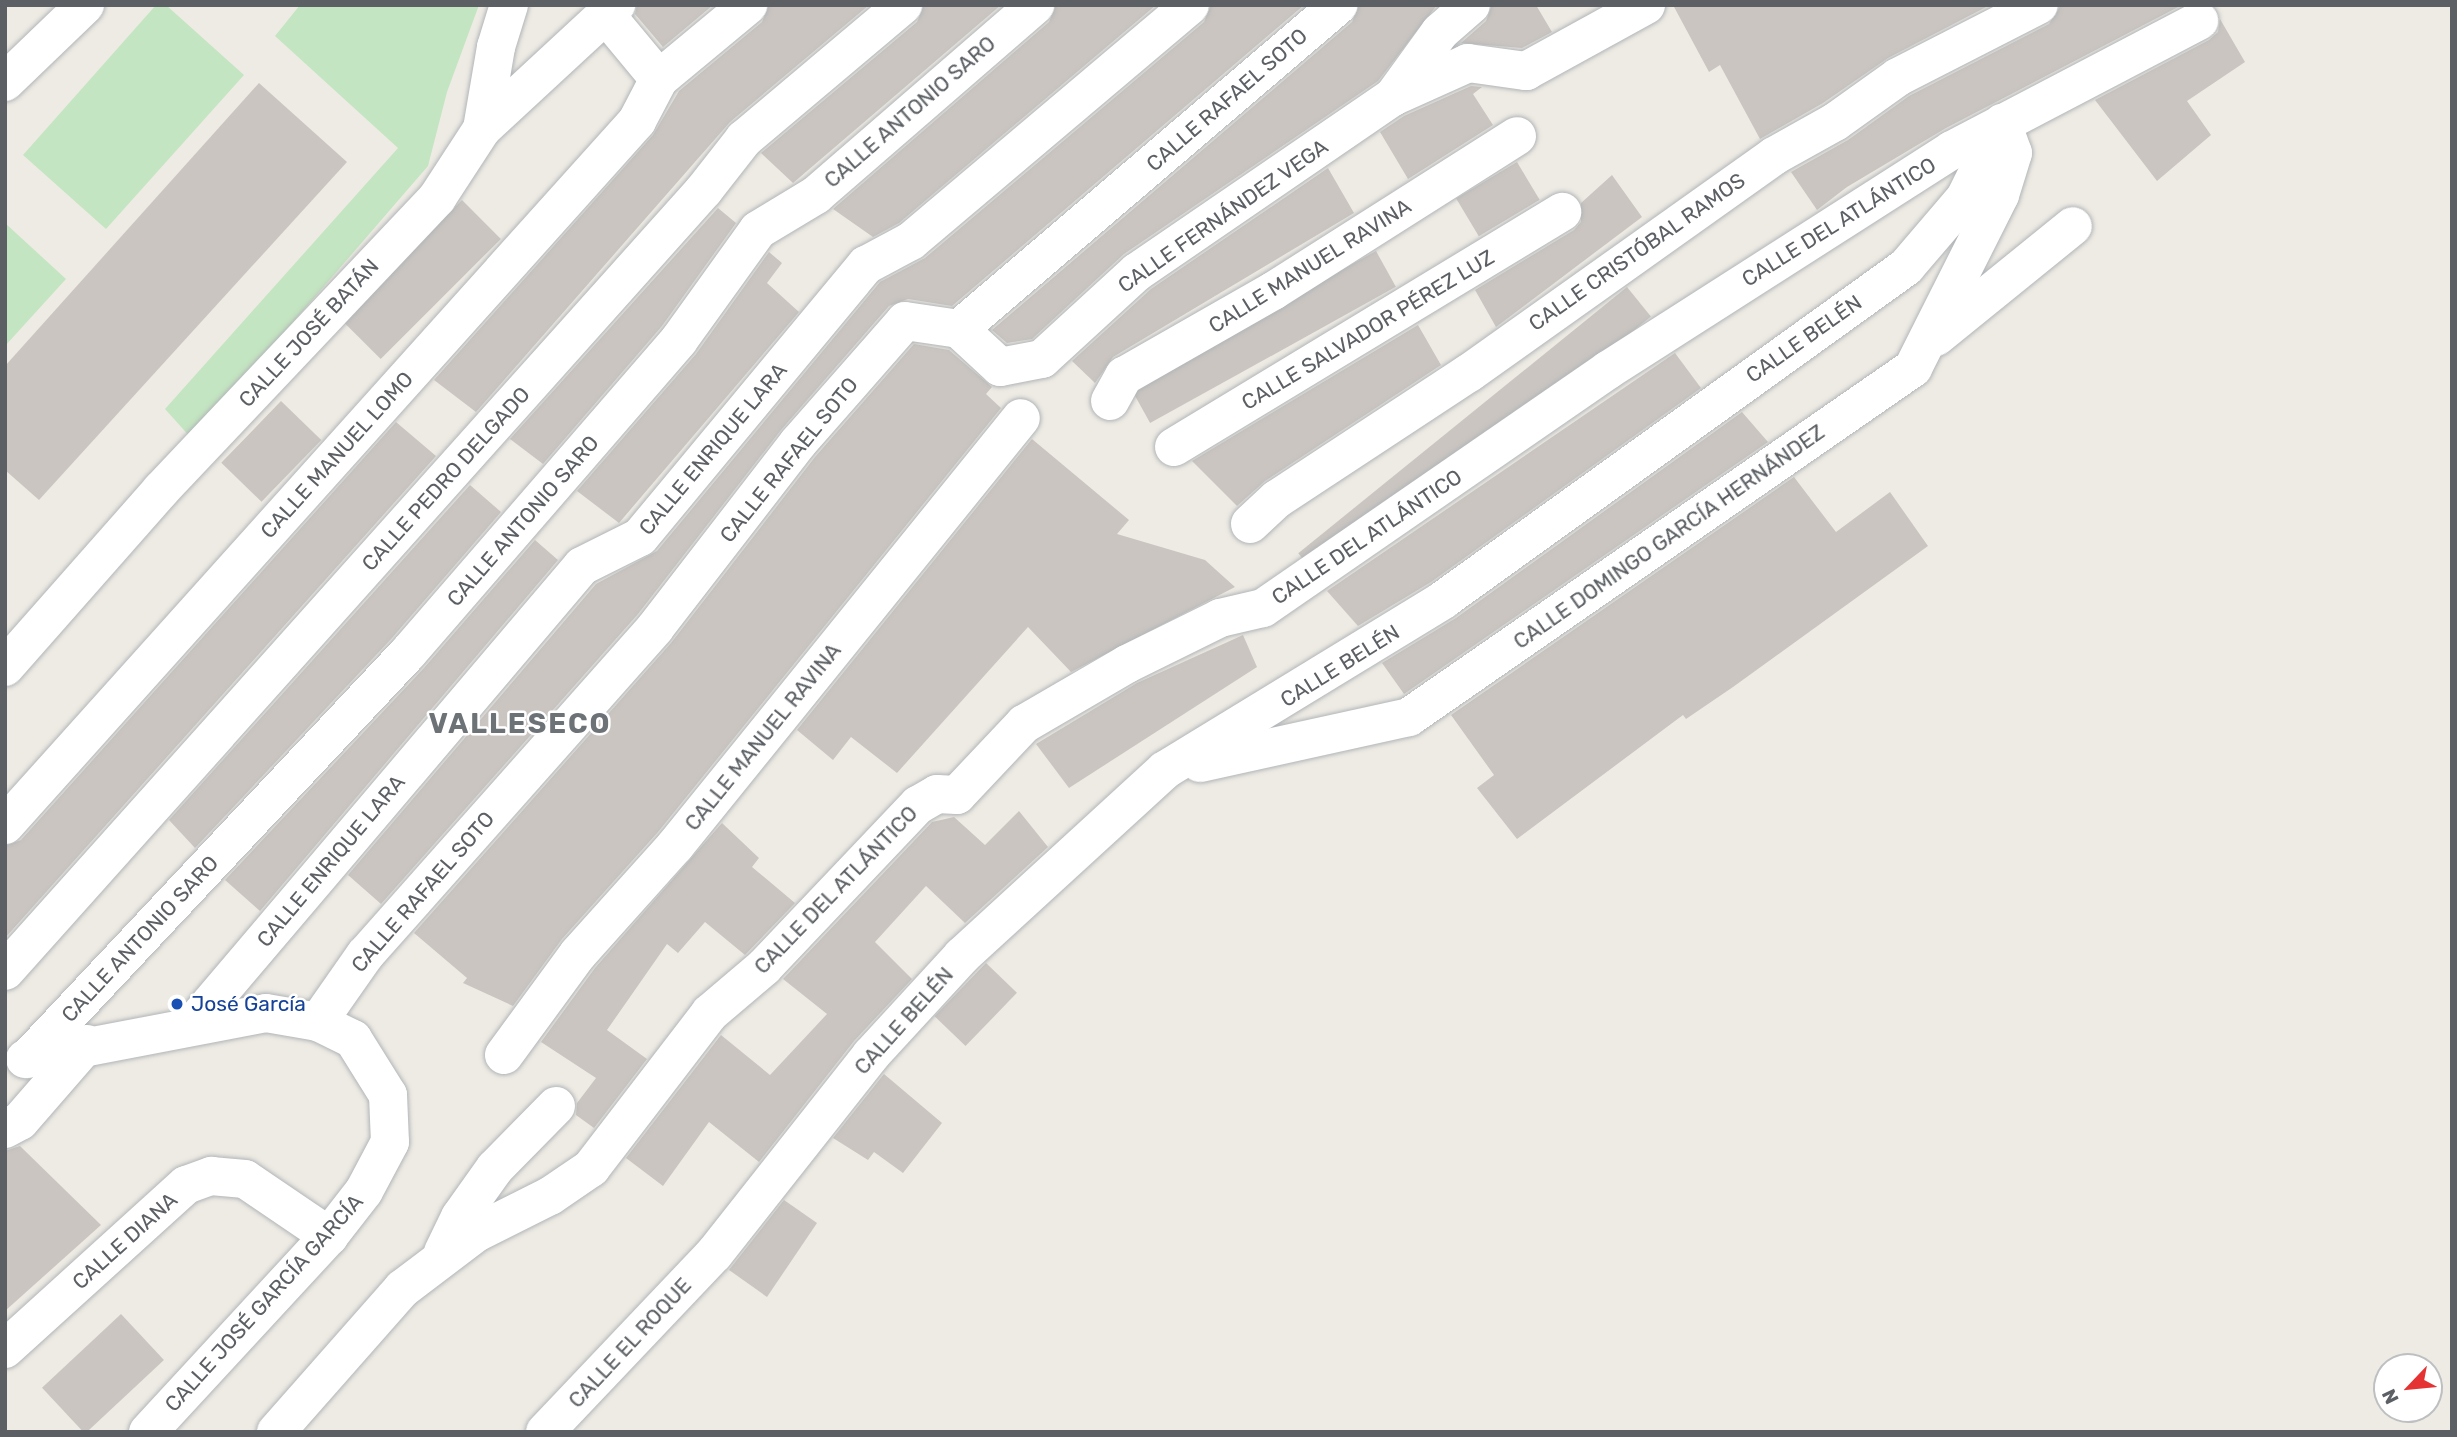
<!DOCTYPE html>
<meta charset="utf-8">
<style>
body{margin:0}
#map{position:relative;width:2457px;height:1437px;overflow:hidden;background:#eeebe4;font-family:Rubik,sans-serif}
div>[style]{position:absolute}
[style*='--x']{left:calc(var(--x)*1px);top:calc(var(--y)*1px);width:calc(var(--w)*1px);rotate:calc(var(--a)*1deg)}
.green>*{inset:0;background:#c4e5c1}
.building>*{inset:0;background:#cac5c1;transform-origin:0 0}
.roads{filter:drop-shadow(0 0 2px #b1b5b8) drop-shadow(0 0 2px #b1b5b8)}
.minor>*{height:38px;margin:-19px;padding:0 19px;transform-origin:19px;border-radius:19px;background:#fff}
.dots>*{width:19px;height:19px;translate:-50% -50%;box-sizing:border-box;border:4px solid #fff;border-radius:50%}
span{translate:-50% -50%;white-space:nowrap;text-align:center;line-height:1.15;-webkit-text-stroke:5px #fff;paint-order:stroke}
.street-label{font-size:21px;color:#5c6064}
.transit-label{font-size:21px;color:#164399}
.left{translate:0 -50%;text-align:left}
.district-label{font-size:28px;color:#6d7276;font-weight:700;letter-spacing:2px}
.frame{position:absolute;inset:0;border:7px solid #5c6064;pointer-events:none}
.north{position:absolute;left:2373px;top:1353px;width:70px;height:70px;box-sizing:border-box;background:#fff;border:2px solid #bebfc1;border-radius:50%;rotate:244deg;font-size:19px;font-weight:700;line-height:28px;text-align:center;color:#5c6064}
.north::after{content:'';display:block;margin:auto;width:24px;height:32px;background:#e53334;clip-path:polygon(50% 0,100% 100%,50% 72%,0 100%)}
</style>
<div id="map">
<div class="green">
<div style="clip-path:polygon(156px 5px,166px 5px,244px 75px,106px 229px,23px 155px)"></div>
<div style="clip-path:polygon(300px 5px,479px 5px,447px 92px,428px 166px,192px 439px,165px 409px,398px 148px,275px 36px)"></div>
<div style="clip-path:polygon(5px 223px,66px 279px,5px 346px)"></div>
</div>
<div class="building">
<div style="clip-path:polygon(637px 5px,713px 5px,663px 47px,635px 14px)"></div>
<div style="clip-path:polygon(769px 5px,869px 5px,730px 122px,476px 412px,434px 380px,653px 135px,679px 91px,762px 22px)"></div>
<div style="clip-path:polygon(924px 5px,1001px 5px,793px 183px,761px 153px,917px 22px)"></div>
<div style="clip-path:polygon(1056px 5px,1156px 5px,899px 223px,873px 237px,833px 209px,1049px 22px)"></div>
<div style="clip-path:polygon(1211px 5px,1304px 5px,952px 306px,908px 299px,889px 306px,781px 430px,638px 614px,381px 904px,348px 875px,596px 584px,657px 551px,880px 282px,925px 258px,1204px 22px)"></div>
<div style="clip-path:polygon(1359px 5px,1437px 5px,1378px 81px,1124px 254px,1032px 339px,1007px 343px,992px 330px,1352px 22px)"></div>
<div style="clip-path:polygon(1492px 5px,1536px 5px,1552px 32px,1522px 48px,1461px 43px,1486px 21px)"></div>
<div style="clip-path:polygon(1673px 5px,1990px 5px,1888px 58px,1823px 103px,1760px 139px,1720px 65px,1709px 72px)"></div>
<div style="clip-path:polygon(2061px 5px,2182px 5px,1946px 128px,1847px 187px,1817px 210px,1791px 172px,1848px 140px,1909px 96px,2049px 24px)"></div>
<div style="clip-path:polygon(2220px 19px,2245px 62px,2187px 101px,2211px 135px,2157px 181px,2095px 100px,2209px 40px,2218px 32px)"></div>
<div style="clip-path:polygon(259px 83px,347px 162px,39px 500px,5px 470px,5px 366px)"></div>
<div style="clip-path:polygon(1471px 86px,1482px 87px,1473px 94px,1493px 125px,1408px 179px,1380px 132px,1404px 116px)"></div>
<div style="left:1517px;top:162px;width:44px;height:71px;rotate:59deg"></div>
<div style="clip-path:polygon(1328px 168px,1354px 213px,1113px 357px,1095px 383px,1072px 361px,1151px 289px)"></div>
<div style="clip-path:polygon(1612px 175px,1642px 217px,1496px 327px,1475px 290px,1574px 230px,1581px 222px,1581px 203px)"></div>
<div style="left:462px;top:200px;width:55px;height:170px;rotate:45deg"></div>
<div style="clip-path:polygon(718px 208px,736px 223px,662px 326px,543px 464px,510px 439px)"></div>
<div style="left:1376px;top:251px;width:41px;height:281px;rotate:61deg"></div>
<div style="clip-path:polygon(769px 252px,782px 263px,767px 283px,799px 312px,619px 523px,577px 491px,696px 354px)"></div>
<div style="left:1627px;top:287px;width:38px;height:423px;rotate:51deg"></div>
<div style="clip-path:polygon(1418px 325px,1441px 365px,1265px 481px,1237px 506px,1192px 461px)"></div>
<div style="clip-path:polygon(914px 344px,949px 350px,992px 387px,986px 394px,1001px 408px,658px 832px,562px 939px,513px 1006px,463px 983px,467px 978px,414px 933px,671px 643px,815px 457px)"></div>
<div style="clip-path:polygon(1675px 353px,1701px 388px,1431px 582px,1358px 626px,1327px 591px)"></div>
<div style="left:281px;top:401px;width:56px;height:86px;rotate:44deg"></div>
<div style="clip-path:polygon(1742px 412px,1768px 442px,1404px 694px,1382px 663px,1456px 618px)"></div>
<div style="clip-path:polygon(396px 422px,436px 456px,5px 938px,5px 846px,21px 840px)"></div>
<div style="clip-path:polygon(1032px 439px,1129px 520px,1117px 534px,1205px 560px,1235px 587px,1071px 672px,1028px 627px,897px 773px,851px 737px,833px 760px,797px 730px)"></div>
<div style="clip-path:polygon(1794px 477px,1836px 532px,1890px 492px,1928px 546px,1733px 687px,1686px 719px,1683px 715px,1517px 839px,1477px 788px,1494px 775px,1451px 715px)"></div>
<div style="clip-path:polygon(470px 485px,501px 512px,392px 638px,195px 848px,169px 820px)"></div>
<div style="clip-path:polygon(535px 540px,558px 560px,260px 911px,225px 880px,424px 668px)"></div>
<div style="clip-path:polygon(1243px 635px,1257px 667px,1069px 788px,1036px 744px,1137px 683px)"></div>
<div style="clip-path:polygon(1019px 811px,1048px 847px,965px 923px,926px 886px,875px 942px,912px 979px,854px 1041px,759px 1162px,709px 1122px,663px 1186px,626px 1158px,721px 1035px,770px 1075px,827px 1014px,783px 979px,932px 822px,954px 817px,985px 845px)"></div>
<div style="clip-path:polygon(722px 823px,759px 858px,752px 867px,795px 903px,745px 955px,705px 922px,678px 953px,667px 944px,607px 1030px,647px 1059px,594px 1128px,576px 1115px,577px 1103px,596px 1078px,541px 1042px,595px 968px)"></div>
<div style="left:986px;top:963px;width:43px;height:74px;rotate:44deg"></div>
<div style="clip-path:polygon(884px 1074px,942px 1123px,903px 1173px,874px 1152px,868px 1160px,833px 1138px)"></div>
<div style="clip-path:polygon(20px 1146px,101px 1225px,5px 1311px,5px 1151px)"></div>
<div style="clip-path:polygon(784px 1200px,817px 1223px,767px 1297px,729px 1270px)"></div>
<div style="left:121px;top:1314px;width:63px;height:108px;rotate:47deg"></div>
</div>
<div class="roads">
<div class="minor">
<div style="--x:659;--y:79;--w:116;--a:-39.7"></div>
<div style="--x:5;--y:82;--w:111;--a:-43.9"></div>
<div style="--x:1395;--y:96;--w:80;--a:-24.3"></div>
<div style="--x:1468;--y:63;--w:59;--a:7.9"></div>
<div style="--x:1526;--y:71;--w:137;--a:-28.8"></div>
<div style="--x:482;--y:129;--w:83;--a:-80.3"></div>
<div style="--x:496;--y:47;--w:44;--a:-72.8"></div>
<div style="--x:959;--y:329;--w:56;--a:42.8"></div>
<div style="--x:1000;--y:367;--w:43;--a:-10.8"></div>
<div style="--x:1042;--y:359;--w:129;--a:-42.5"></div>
<div style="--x:1137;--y:272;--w:310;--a:-34.4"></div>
<div style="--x:1393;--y:97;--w:80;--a:-54.1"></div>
<div style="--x:1440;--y:32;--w:41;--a:-41.1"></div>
<div style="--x:1936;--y:337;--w:176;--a:-39"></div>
<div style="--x:1110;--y:401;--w:29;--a:-61"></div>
<div style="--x:1124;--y:376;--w:172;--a:-29.7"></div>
<div style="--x:1273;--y:291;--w:289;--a:-32.4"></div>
<div style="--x:1174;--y:447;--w:454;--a:-31.2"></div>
<div style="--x:1250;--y:524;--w:37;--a:-43"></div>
<div style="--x:1277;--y:499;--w:230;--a:-33.3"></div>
<div style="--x:1469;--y:373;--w:374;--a:-35.4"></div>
<div style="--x:1774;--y:156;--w:70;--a:-29.1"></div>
<div style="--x:1835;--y:122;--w:77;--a:-35.5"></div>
<div style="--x:1898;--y:77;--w:158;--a:-27.1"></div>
<div style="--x:5;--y:667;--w:236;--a:-48.6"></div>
<div style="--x:161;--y:490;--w:402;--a:-46.6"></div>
<div style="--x:437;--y:198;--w:82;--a:-56.9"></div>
<div style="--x:482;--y:129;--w:183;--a:-42.8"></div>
<div style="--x:1200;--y:763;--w:214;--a:-12.4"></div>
<div style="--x:1409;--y:717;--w:613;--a:-34.7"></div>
<div style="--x:1913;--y:368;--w:194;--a:-63.3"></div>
<div style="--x:2000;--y:195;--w:44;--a:-72.8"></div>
<div style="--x:2013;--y:153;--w:30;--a:-110"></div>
<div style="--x:5;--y:825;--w:946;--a:-48.08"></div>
<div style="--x:637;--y:121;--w:47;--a:-62.4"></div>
<div style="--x:659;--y:79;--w:85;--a:-129.7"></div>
<div style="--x:5;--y:971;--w:1048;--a:-48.17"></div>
<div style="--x:704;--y:190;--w:65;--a:-51.9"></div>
<div style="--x:744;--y:139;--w:208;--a:-40.1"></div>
<div style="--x:318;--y:1022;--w:82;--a:-55"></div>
<div style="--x:365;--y:955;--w:437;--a:-48.4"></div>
<div style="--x:655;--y:628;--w:234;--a:-52.3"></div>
<div style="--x:798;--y:443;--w:162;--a:-48.7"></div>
<div style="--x:905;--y:321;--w:55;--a:8.4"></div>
<div style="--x:959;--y:329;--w:499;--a:-40.5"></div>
<div style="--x:192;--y:1025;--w:602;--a:-49.65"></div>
<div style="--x:582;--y:566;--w:65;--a:-26.6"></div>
<div style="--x:640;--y:537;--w:354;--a:-50.3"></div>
<div style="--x:866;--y:265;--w:51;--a:-28.1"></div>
<div style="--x:911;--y:241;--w:365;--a:-40.2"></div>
<div style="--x:504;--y:1055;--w:125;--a:-53.8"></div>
<div style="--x:578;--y:954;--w:145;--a:-48.1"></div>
<div style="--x:675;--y:846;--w:550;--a:-51.05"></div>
<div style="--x:25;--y:1059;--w:245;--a:-10.8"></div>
<div style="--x:266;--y:1013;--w:53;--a:9.8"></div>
<div style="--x:318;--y:1022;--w:39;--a:26"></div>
<div style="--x:353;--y:1039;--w:66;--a:58"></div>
<div style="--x:388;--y:1095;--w:47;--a:87.6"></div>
<div style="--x:390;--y:1142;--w:55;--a:118"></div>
<div style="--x:364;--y:1191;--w:57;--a:127.9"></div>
<div style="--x:329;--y:1236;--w:267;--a:132.7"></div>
<div style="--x:27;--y:1059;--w:557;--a:-46.82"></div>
<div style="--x:408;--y:653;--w:414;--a:-49.1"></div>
<div style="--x:679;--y:340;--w:135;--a:-54.3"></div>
<div style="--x:758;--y:230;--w:68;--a:-31.1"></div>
<div style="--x:816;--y:195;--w:290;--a:-40.9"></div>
<div style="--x:5;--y:1129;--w:17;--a:-28"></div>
<div style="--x:20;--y:1121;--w:102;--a:-49"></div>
<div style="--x:443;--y:1252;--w:39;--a:-64"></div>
<div style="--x:460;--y:1217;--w:60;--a:-54.5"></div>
<div style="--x:495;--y:1168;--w:87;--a:-45.5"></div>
<div style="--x:5;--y:1349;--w:244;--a:-42.2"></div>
<div style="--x:186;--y:1185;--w:27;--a:-20"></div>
<div style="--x:211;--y:1176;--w:34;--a:5"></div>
<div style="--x:245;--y:1179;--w:102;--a:34.2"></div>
<div style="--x:276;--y:1432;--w:191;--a:-48.6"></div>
<div style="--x:402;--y:1289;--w:93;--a:-37.1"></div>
<div style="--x:476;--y:1233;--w:83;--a:-26.6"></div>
<div style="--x:550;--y:1196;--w:50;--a:-34.3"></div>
<div style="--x:591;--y:1168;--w:195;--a:-52.5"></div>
<div style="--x:710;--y:1013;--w:71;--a:-40.4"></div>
<div style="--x:764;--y:967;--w:224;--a:-46.5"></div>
<div style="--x:918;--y:805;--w:22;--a:-30"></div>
<div style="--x:937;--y:794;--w:20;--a:3"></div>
<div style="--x:957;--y:795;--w:98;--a:-46.7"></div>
<div style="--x:1024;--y:724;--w:119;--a:-30.2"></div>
<div style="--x:1127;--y:664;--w:104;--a:-26.3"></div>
<div style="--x:1220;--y:618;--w:44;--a:-13.1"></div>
<div style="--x:1263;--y:608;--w:419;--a:-34.6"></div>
<div style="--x:1608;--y:370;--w:408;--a:-32.6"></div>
<div style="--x:1952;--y:150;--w:279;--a:-27.6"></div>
<div style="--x:545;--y:1432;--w:245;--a:-46.5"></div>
<div style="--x:714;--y:1254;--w:253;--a:-51.7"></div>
<div style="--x:871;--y:1055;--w:134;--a:-47.4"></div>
<div style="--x:962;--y:956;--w:275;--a:-42.5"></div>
<div style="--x:1165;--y:770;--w:326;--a:-31.4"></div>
<div style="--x:1443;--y:600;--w:570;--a:-35.72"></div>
<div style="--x:1906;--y:267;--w:91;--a:-49.5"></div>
<div style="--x:1965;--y:198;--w:84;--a:-63.7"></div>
</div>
</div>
<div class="dots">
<div style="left:177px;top:1004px;background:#1a4fb4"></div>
</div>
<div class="street-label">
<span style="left:1227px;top:100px;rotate:-41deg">CALLE RAFAEL SOTO</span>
<span style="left:910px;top:112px;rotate:-41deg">CALLE ANTONIO SARO</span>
<span style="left:1223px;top:216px;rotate:-35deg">CALLE FERNÁNDEZ VEGA</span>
<span style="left:1839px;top:222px;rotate:-32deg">CALLE DEL ATLÁNTICO</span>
<span style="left:1637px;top:252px;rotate:-35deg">CALLE CRISTÓBAL RAMOS</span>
<span style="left:1310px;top:266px;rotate:-32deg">CALLE MANUEL RAVINA</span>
<span style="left:1368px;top:330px;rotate:-31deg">CALLE SALVADOR PÉREZ LUZ</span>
<span style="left:309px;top:333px;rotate:-47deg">CALLE JOSÉ BATÁN</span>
<span style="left:1804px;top:339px;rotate:-35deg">CALLE BELÉN</span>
<span style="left:713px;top:449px;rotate:-50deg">CALLE ENRIQUE LARA</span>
<span style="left:337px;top:455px;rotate:-48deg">CALLE MANUEL LOMO</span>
<span style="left:789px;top:460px;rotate:-51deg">CALLE RAFAEL SOTO</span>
<span style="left:446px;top:479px;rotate:-48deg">CALLE PEDRO DELGADO</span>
<span style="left:523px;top:521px;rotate:-49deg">CALLE ANTONIO SARO</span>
<span style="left:1367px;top:537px;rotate:-34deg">CALLE DEL ATLÁNTICO</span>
<span style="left:1669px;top:537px;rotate:-35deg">CALLE DOMINGO GARCÍA HERNÁNDEZ</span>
<span style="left:1340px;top:666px;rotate:-32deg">CALLE BELÉN</span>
<span style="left:763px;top:737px;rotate:-51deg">CALLE MANUEL RAVINA</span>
<span style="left:331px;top:861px;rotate:-50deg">CALLE ENRIQUE LARA</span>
<span style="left:836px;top:890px;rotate:-46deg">CALLE DEL ATLÁNTICO</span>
<span style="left:423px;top:892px;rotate:-49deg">CALLE RAFAEL SOTO</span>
<span style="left:140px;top:939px;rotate:-47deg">CALLE ANTONIO SARO</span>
<span style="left:904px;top:1021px;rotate:-48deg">CALLE BELÉN</span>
<span style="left:125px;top:1241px;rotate:-42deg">CALLE DIANA</span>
<span style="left:264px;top:1303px;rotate:-48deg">CALLE JOSÉ GARCÍA GARCÍA</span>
<span style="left:630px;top:1343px;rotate:-47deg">CALLE EL ROQUE</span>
</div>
<div class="transit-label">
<span class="left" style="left:191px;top:1004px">José García</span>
</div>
<div class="district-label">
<span style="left:520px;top:724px">VALLESECO</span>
</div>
<div class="frame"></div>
<div class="north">N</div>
</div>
